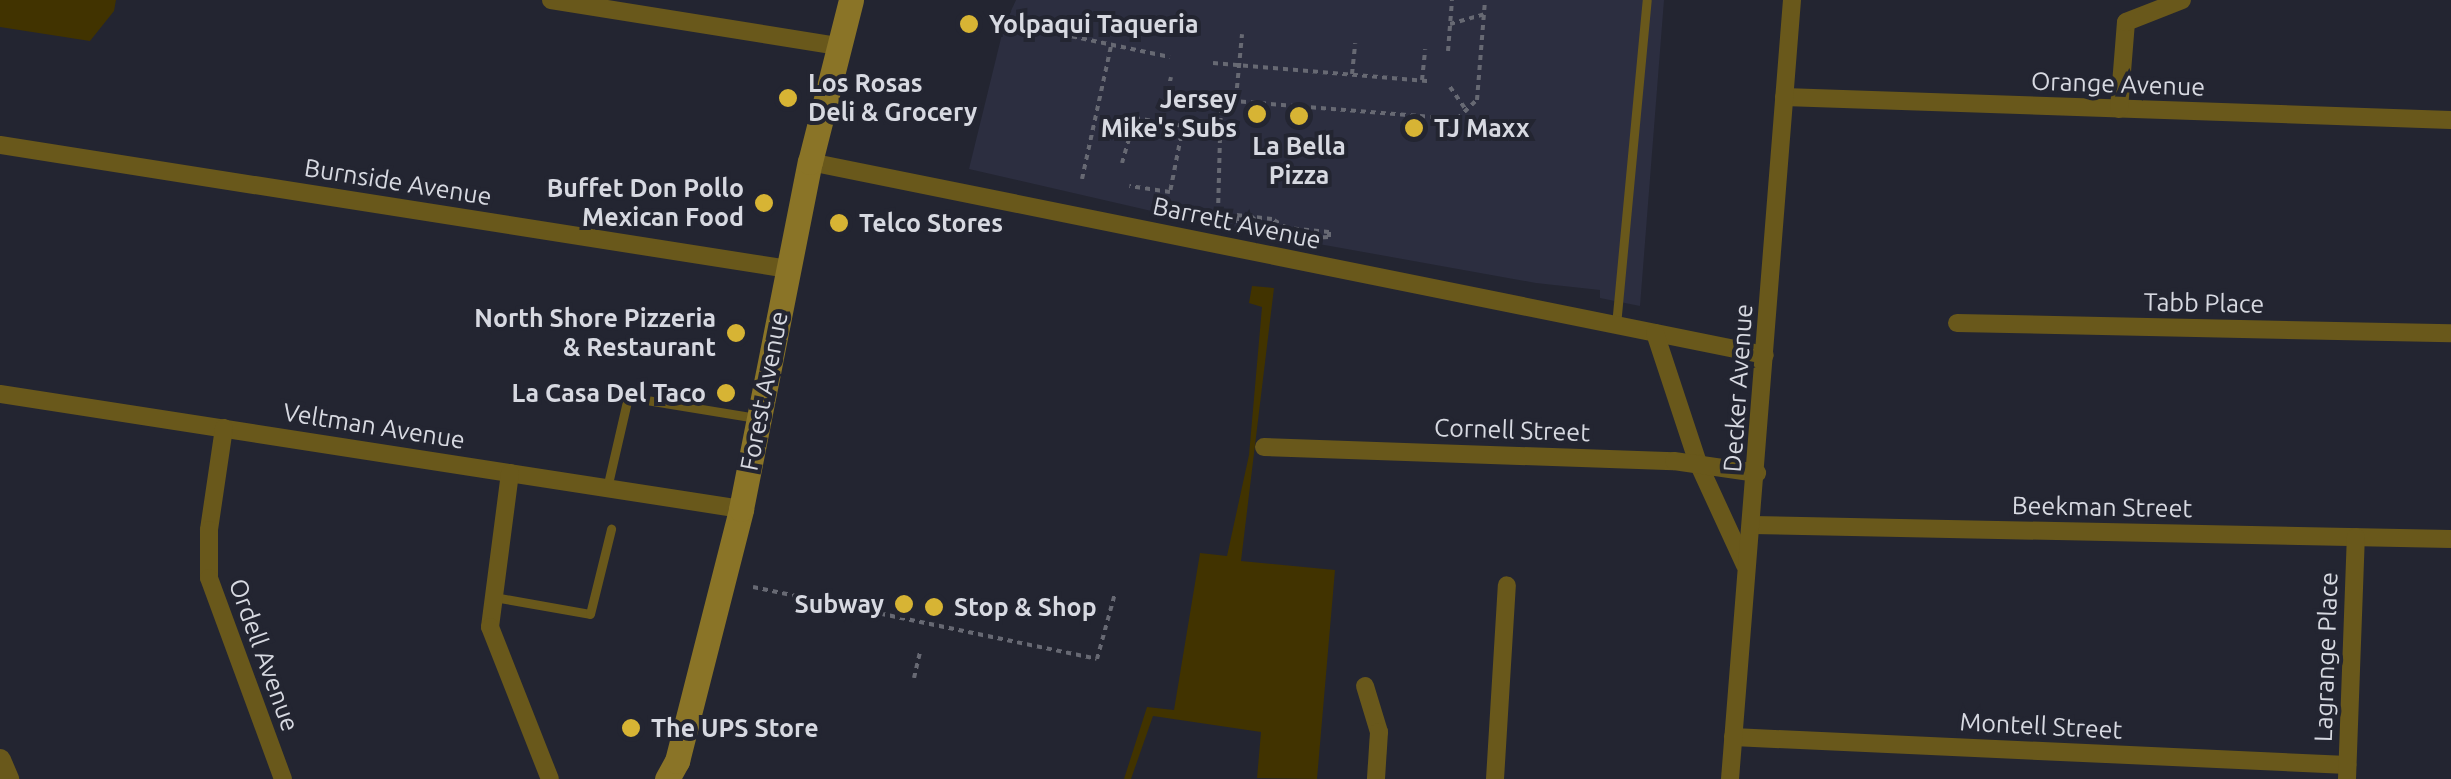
<!DOCTYPE html>
<style>
body{margin:0}
#map{position:relative;width:2451px;height:779px;overflow:hidden;background:#232531;font-family:Ubuntu,sans-serif}
div>[style]{position:absolute}
[style*='--x']{left:calc(var(--x)*1px);top:calc(var(--y)*1px);width:calc(var(--w)*1px);rotate:calc(var(--a)*1deg)}
.built>*{inset:0;background:#2c2e40}
.green>*{inset:0;background:#413300}
.path>*{height:4px;margin-top:-2px;transform-origin:0;background:repeating-linear-gradient(90deg,#676973 0 5px,transparent 0 10px)}
.service>*{height:9px;margin:-4.5px;padding:0 4.5px;transform-origin:4.5px;border-radius:4.5px;background:#69581b}
.minor>*{height:18px;margin:-9px;padding:0 9px;transform-origin:9px;border-radius:9px;background:#69581b}
.tertiary>*{height:22px;margin:-11px;padding:0 11px;transform-origin:11px;border-radius:11px;background:#69581b}
.secondary>*{height:25px;margin:-12.5px;padding:0 12.5px;transform-origin:12.5px;border-radius:12.5px;background:#8a7427}
.dots>*{width:28px;height:28px;translate:-50% -50%;box-sizing:border-box;border:5px solid #232531;border-radius:50%}
span{translate:-50% -50%;white-space:nowrap;text-align:center;line-height:1.15;-webkit-text-stroke:8px #232531;paint-order:stroke}
.poi-label{font-size:25px;color:#d7d9e1;font-weight:700}
.left{translate:0 -50%;text-align:left}
.right{translate:-100% -50%;text-align:right}
.street-label{font-size:25px;color:#d7d9e1}
</style>
<div id="map">
<div class="built">
<div style="clip-path:polygon(1016px 0,1664px 0,1640px 306px,1600px 298px,1600px 290px,1536px 283px,1208px 224px,969px 169px,1004px 26px)"></div>
</div>
<div class="green">
<div style="clip-path:polygon(0 0,116px 0,114px 11px,90px 41px,0 27px)"></div>
<div style="clip-path:polygon(1252px 286px,1274px 288px,1241px 561px,1335px 570px,1317px 779px,1257px 778px,1261px 732px,1153px 716px,1131px 779px,1124px 779px,1147px 707px,1174px 710px,1200px 553px,1227px 556px,1249px 455px,1262px 307px,1249px 303px)"></div>
</div>
<div class="path">
<div style="--x:1450;--y:24;--w:35;--a:-16"></div>
<div style="--x:1023;--y:26;--w:150;--a:11.9"></div>
<div style="--x:1448;--y:51;--w:51;--a:-85.5"></div>
<div style="--x:1213;--y:63;--w:217;--a:4.8"></div>
<div style="--x:1352;--y:74;--w:31;--a:-84"></div>
<div style="--x:1422;--y:80;--w:31;--a:-84"></div>
<div style="--x:1450;--y:87;--w:29;--a:55"></div>
<div style="--x:1236;--y:98;--w:64;--a:-84.6"></div>
<div style="--x:1161;--y:120;--w:44;--a:-76.9"></div>
<div style="--x:1122;--y:163;--w:47;--a:-73.9"></div>
<div style="--x:1135;--y:118;--w:49;--a:9.5"></div>
<div style="--x:1183;--y:126;--w:67;--a:101.1"></div>
<div style="--x:1170;--y:192;--w:41;--a:-171.7"></div>
<div style="--x:1082;--y:179;--w:136;--a:-77.7"></div>
<div style="--x:1251;--y:216;--w:28;--a:44"></div>
<div style="--x:1206;--y:226;--w:6;--a:-90"></div>
<div style="--x:1206;--y:220;--w:31;--a:2"></div>
<div style="--x:1237;--y:221;--w:5;--a:-90"></div>
<div style="--x:1293;--y:239;--w:36;--a:-3"></div>
<div style="--x:1329;--y:237;--w:5;--a:-90"></div>
<div style="--x:1329;--y:232;--w:42;--a:-174.6"></div>
<div style="--x:1287;--y:228;--w:17;--a:-149"></div>
<div style="--x:1272;--y:219;--w:54;--a:-173.7"></div>
<div style="--x:1218;--y:213;--w:113;--a:-88.5"></div>
<div style="--x:1221;--y:100;--w:237;--a:4.6"></div>
<div style="--x:1457;--y:119;--w:28;--a:-44"></div>
<div style="--x:1477;--y:100;--w:100;--a:-85.4"></div>
<div style="--x:753;--y:587;--w:351;--a:11.8"></div>
<div style="--x:1097;--y:659;--w:68;--a:-74.7"></div>
<div style="--x:914;--y:678;--w:27;--a:-77"></div>
</div>
<div class="service">
<div style="--x:1616;--y:325;--w:326;--a:-84.6"></div>
<div style="--x:607;--y:488;--w:93;--a:-77"></div>
<div style="--x:628;--y:397;--w:130;--a:9.3"></div>
<div style="--x:494;--y:597;--w:97;--a:10"></div>
<div style="--x:590;--y:614;--w:88;--a:-76.1"></div>
</div>
<div class="minor">
<div style="--x:551;--y:0;--w:291;--a:9.1"></div>
<div style="--x:1784;--y:97;--w:667;--a:1.97"></div>
<div style="--x:2119;--y:109;--w:87;--a:-85.4"></div>
<div style="--x:2126;--y:22;--w:60;--a:-21.4"></div>
<div style="--x:0;--y:145;--w:798;--a:8.94"></div>
<div style="--x:810;--y:162;--w:974;--a:11.43"></div>
<div style="--x:1957;--y:323;--w:494;--a:1.2"></div>
<div style="--x:1655;--y:333;--w:137;--a:71.7"></div>
<div style="--x:1698;--y:463;--w:112;--a:65.3"></div>
<div style="--x:0;--y:394;--w:750;--a:8.82"></div>
<div style="--x:224;--y:428;--w:103;--a:98.4"></div>
<div style="--x:209;--y:530;--w:48;--a:90"></div>
<div style="--x:209;--y:578;--w:214;--a:69.8"></div>
<div style="--x:1264;--y:447;--w:410;--a:2"></div>
<div style="--x:1674;--y:461;--w:84;--a:8.2"></div>
<div style="--x:510;--y:473;--w:155;--a:97.4"></div>
<div style="--x:490;--y:627;--w:163;--a:68.5"></div>
<div style="--x:1752;--y:525;--w:699;--a:1.15"></div>
<div style="--x:1365;--y:686;--w:48;--a:73.1"></div>
<div style="--x:1379;--y:732;--w:47;--a:93.7"></div>
<div style="--x:1733;--y:737;--w:615;--a:2.61"></div>
<div style="--x:1495;--y:779;--w:194;--a:-86.5"></div>
<div style="--x:1730;--y:779;--w:781;--a:-85.45"></div>
<div style="--x:2347;--y:779;--w:242;--a:-87.9"></div>
</div>
<div class="tertiary">
<div style="--x:0;--y:760;--w:21;--a:67"></div>
</div>
<div class="secondary">
<div style="--x:667;--y:779;--w:21;--a:-61"></div>
<div style="--x:677;--y:761;--w:260;--a:-75.7"></div>
<div style="--x:741;--y:509;--w:354;--a:-78.8"></div>
<div style="--x:810;--y:162;--w:167;--a:-75.8"></div>
</div>
<div class="dots">
<div style="left:969px;top:24px;background:#d7b434"></div>
<div style="left:788px;top:98px;background:#d7b434"></div>
<div style="left:1257px;top:114px;background:#d7b434"></div>
<div style="left:1299px;top:116px;background:#d7b434"></div>
<div style="left:1414px;top:128px;background:#d7b434"></div>
<div style="left:764px;top:203px;background:#d7b434"></div>
<div style="left:839px;top:223px;background:#d7b434"></div>
<div style="left:736px;top:333px;background:#d7b434"></div>
<div style="left:726px;top:393px;background:#d7b434"></div>
<div style="left:904px;top:604px;background:#d7b434"></div>
<div style="left:934px;top:607px;background:#d7b434"></div>
<div style="left:631px;top:728px;background:#d7b434"></div>
</div>
<div class="poi-label">
<span class="left" style="left:989px;top:24px">Yolpaqui Taqueria</span>
<span class="left" style="left:808px;top:98px">Los Rosas<br>Deli &amp; Grocery</span>
<span class="right" style="left:1237px;top:114px">Jersey<br>Mike's Subs</span>
<span class="left" style="left:1434px;top:128px">TJ Maxx</span>
<span style="left:1299px;top:161px">La Bella<br>Pizza</span>
<span class="right" style="left:744px;top:203px">Buffet Don Pollo<br>Mexican Food</span>
<span class="left" style="left:859px;top:223px">Telco Stores</span>
<span class="right" style="left:716px;top:333px">North Shore Pizzeria<br>&amp; Restaurant</span>
<span class="right" style="left:706px;top:393px">La Casa Del Taco</span>
<span class="right" style="left:884px;top:604px">Subway</span>
<span class="left" style="left:954px;top:607px">Stop &amp; Shop</span>
<span class="left" style="left:651px;top:728px">The UPS Store</span>
</div>
<div class="street-label">
<span style="left:2118px;top:84px;rotate:2deg">Orange Avenue</span>
<span style="left:398px;top:182px;rotate:9deg">Burnside Avenue</span>
<span style="left:1237px;top:223px;rotate:12deg">Barrett Avenue</span>
<span style="left:2204px;top:303px;rotate:1deg">Tabb Place</span>
<span style="left:1738px;top:388px;rotate:-86deg">Decker Avenue</span>
<span style="left:764px;top:391px;rotate:-79deg">Forest Avenue</span>
<span style="left:374px;top:426px;rotate:9deg">Veltman Avenue</span>
<span style="left:1512px;top:430px;rotate:2deg">Cornell Street</span>
<span style="left:2102px;top:507px;rotate:1deg">Beekman Street</span>
<span style="left:264px;top:655px;rotate:70deg">Ordell Avenue</span>
<span style="left:2326px;top:657px;rotate:-88deg">Lagrange Place</span>
<span style="left:2041px;top:726px;rotate:3deg">Montell Street</span>
</div>
</div>
